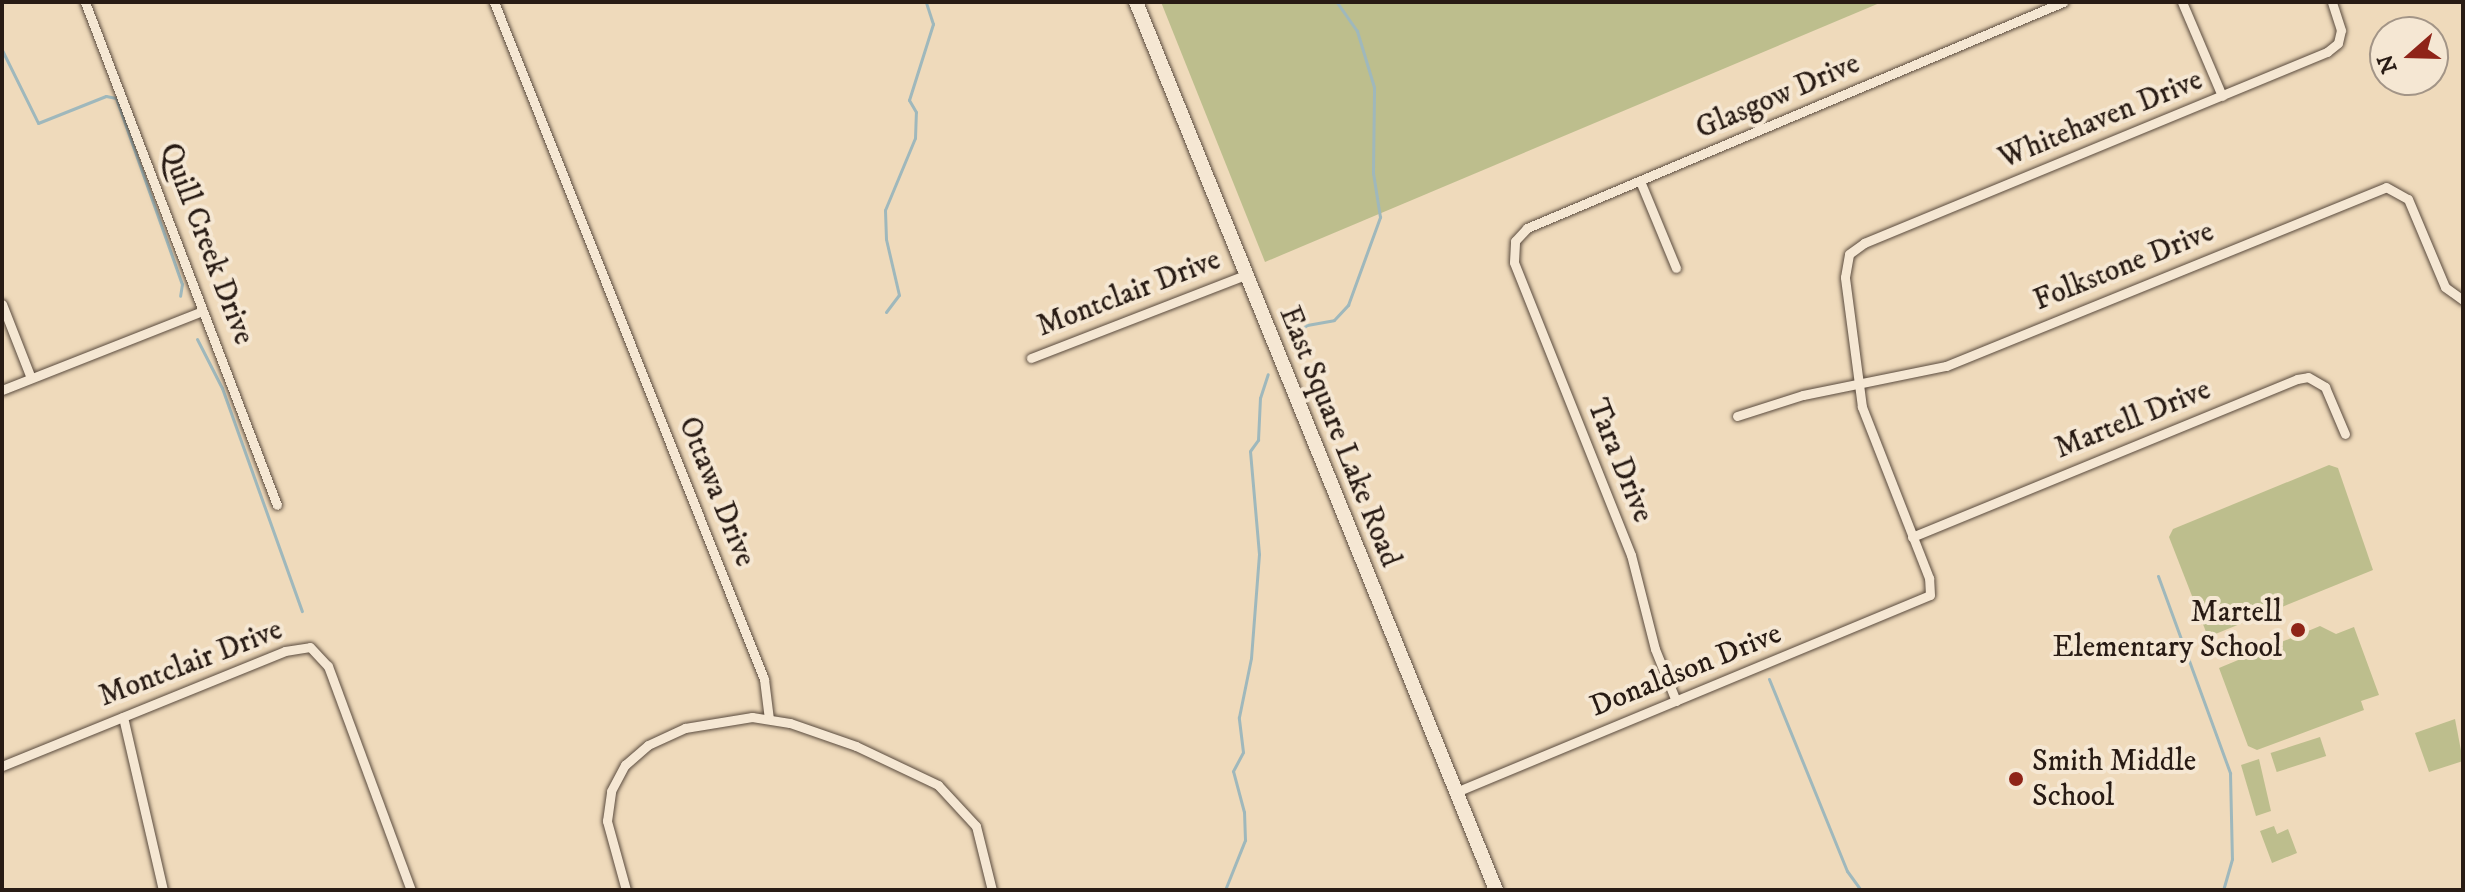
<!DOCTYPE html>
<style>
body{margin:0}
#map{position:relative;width:2465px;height:892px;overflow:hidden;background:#efdabb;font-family:"IM FELL DW Pica",serif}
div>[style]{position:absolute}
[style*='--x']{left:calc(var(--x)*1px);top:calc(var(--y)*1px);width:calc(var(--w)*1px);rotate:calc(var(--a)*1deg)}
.green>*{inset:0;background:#bdbe8d;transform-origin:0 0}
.stream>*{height:3px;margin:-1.5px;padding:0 1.5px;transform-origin:1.5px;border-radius:1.5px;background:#9fb8bc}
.roads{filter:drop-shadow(0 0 2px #5a4b3e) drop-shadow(0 0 2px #5a4b3e)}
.minor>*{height:9px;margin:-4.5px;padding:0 4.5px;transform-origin:4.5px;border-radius:4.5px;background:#f5e7d3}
.secondary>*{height:14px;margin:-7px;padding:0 7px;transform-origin:7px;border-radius:7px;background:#f5e7d3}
.dots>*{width:22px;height:22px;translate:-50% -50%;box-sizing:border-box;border:4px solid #f5e7d3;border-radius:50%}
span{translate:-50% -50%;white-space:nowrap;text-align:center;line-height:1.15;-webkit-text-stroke:8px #f5e7d3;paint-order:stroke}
.street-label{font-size:30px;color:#281b14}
.poi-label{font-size:30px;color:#281b14}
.right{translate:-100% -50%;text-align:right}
.left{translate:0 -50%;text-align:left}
.frame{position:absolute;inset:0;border:4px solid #281b14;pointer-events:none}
.north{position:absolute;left:2369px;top:16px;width:80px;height:80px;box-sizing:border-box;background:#f5e7d3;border:2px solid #a39587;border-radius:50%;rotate:250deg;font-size:22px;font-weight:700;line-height:32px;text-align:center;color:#281b14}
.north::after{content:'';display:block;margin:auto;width:28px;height:36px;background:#8f2418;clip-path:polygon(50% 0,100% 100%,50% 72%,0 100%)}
</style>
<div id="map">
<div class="green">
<div style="clip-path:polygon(1161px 2px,1882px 2px,1265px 262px)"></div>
<div style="clip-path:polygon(2329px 465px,2338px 468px,2373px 570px,2208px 637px,2169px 537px,2173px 529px)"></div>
<div style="clip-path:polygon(2320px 626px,2336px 634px,2354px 627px,2379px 695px,2361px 701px,2364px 710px,2257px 750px,2248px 746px,2219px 668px)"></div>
<div style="clip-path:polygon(2455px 719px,2463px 761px,2429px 772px,2415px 733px)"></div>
<div style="left:2320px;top:737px;width:20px;height:52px;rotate:72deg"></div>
<div style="clip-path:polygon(2259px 759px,2271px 811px,2256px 816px,2241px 765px)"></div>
<div style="clip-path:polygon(2274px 826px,2277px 834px,2288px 829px,2297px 853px,2272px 863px,2260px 831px)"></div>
</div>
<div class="stream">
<div style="--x:2;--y:50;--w:81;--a:63.7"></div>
<div style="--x:38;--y:123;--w:73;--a:-21.7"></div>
<div style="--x:106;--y:96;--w:10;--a:11"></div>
<div style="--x:116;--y:98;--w:197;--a:70.5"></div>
<div style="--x:182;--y:284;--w:12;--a:99"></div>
<div style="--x:886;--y:312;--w:21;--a:-53"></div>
<div style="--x:899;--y:295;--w:57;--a:-103.1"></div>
<div style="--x:886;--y:239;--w:29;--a:-92"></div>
<div style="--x:885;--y:210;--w:78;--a:-67.4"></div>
<div style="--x:915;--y:138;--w:26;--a:-88"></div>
<div style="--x:916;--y:112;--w:14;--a:-120"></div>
<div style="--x:909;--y:100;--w:80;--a:-72.5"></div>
<div style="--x:933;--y:24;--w:23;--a:-108"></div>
<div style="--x:1288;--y:337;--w:22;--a:-32"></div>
<div style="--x:1307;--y:325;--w:27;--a:-10"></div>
<div style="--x:1334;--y:320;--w:21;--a:-47"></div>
<div style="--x:1348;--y:305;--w:94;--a:-70"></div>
<div style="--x:1380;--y:217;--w:45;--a:-99"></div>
<div style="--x:1373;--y:173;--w:86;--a:-89.3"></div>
<div style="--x:1374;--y:87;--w:59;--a:-106.9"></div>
<div style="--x:1357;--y:31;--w:35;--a:-125"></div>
<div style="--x:197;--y:339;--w:55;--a:63"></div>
<div style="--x:222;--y:388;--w:237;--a:70.3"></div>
<div style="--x:2158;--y:576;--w:210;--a:69.9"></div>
<div style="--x:2230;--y:773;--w:86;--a:88.7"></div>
<div style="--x:2232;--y:859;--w:32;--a:106"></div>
<div style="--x:1769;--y:679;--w:207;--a:67.9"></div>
<div style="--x:1847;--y:871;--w:24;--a:54"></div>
<div style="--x:1225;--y:890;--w:54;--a:-68.2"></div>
<div style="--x:1245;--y:840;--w:28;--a:-92"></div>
<div style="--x:1244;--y:812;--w:42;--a:-105"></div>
<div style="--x:1233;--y:771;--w:21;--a:-62"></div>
<div style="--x:1243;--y:752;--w:35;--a:-97"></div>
<div style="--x:1239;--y:717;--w:60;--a:-78.5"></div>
<div style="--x:1251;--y:658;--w:104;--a:-85.6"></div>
<div style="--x:1259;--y:554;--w:103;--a:-95"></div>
<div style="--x:1250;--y:451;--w:14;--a:-54"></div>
<div style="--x:1258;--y:440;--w:42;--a:-87.3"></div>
<div style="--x:1260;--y:398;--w:25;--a:-72"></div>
</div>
<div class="roads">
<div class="minor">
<div style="--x:85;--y:2;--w:538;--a:69.11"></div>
<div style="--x:494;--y:2;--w:729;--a:68.26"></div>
<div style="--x:764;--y:679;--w:40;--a:82.9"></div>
<div style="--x:2182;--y:2;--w:102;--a:66.9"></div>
<div style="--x:1640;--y:181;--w:94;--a:67.5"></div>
<div style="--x:2;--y:304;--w:79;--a:68.6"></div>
<div style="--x:1031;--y:358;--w:230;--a:-21.2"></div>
<div style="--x:2;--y:390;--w:213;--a:-21.5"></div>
<div style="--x:1737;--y:416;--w:69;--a:-17.7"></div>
<div style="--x:1803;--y:395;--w:146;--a:-11.5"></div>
<div style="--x:1946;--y:366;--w:475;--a:-22.1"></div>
<div style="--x:2386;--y:187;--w:25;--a:29"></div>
<div style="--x:2408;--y:199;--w:95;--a:67.2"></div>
<div style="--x:2445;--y:287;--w:22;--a:36"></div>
<div style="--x:1912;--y:537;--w:416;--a:-22.3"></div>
<div style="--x:2297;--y:379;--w:11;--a:-10"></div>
<div style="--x:2308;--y:377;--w:20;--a:30"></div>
<div style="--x:2325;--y:387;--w:51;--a:66.9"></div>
<div style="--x:1676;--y:701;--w:56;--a:-112"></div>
<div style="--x:1655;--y:649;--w:97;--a:-104.3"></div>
<div style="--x:1631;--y:555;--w:315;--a:-111.8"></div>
<div style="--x:1514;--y:262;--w:21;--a:-87"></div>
<div style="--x:1515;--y:241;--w:18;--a:-47"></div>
<div style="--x:1527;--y:228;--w:582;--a:-22.86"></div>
<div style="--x:123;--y:717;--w:178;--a:77"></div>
<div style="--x:2;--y:766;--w:305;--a:-22.1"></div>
<div style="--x:285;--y:651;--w:25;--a:-9"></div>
<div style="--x:310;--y:647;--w:26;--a:47"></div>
<div style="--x:328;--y:666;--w:239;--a:69.7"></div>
<div style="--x:1456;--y:792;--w:513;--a:-22.57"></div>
<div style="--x:1930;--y:595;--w:17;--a:-93"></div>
<div style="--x:1929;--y:578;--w:184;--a:-111.4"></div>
<div style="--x:1862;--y:407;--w:131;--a:-97.5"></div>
<div style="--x:1845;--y:277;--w:23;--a:-80"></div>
<div style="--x:1849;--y:254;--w:19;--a:-36"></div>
<div style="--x:1864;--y:243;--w:501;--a:-22.42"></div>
<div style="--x:2327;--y:52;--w:14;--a:-39"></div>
<div style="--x:2338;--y:43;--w:13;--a:-77"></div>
<div style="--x:2341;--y:30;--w:29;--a:-108"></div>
<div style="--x:626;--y:890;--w:72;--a:-105.4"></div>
<div style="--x:607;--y:821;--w:30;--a:-82"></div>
<div style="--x:611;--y:791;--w:30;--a:-62"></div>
<div style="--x:625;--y:765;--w:30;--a:-41"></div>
<div style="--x:648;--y:745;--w:41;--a:-24.7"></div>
<div style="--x:685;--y:728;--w:68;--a:-9.3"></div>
<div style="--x:752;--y:717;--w:38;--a:9"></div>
<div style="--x:790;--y:723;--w:70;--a:19.2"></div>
<div style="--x:856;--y:746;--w:91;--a:25.4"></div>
<div style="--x:938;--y:785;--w:56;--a:47.2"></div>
<div style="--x:976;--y:826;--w:66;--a:76"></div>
</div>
<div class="secondary">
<div style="--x:1136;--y:2;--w:958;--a:67.93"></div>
</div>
</div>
<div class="dots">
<div style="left:2298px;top:630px;background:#8f2418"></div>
<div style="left:2016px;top:779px;background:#8f2418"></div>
</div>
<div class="street-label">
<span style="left:1778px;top:97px;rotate:-23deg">Glasgow Drive</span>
<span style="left:2101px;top:120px;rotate:-22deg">Whitehaven Drive</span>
<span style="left:206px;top:244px;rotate:69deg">Quill Creek Drive</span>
<span style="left:2124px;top:267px;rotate:-22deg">Folkstone Drive</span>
<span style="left:1129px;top:294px;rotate:-21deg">Montclair Drive</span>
<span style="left:2133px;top:420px;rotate:-22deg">Martell Drive</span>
<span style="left:1339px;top:437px;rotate:68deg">East Square Lake Road</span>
<span style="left:1619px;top:461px;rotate:68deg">Tara Drive</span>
<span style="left:716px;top:492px;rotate:68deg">Ottawa Drive</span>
<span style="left:191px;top:664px;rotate:-21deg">Montclair Drive</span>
<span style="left:1686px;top:671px;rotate:-22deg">Donaldson Drive</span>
</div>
<div class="poi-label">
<span class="right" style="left:2282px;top:630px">Martell<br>Elementary School</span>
<span class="left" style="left:2032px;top:779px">Smith Middle<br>School</span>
</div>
<div class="frame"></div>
<div class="north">N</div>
</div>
